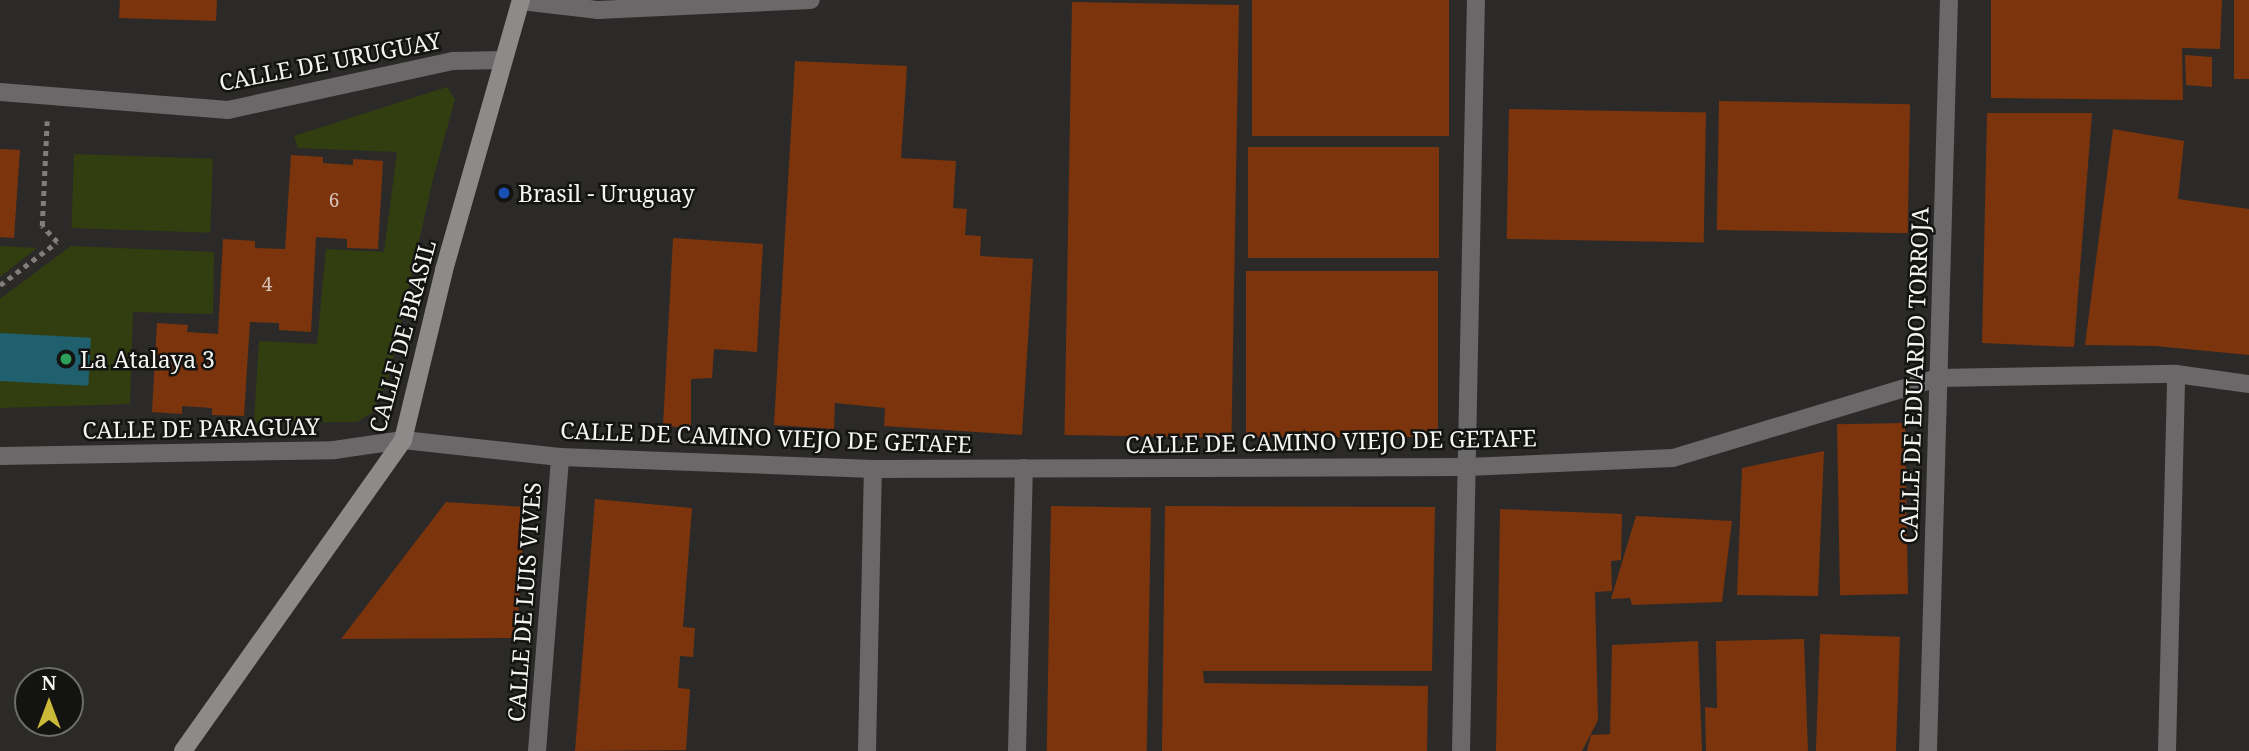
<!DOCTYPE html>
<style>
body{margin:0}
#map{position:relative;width:2249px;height:751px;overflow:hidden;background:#2b2a28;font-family:"Noto Serif",serif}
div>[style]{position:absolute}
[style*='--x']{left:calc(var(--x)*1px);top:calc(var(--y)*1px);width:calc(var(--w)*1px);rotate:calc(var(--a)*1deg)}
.green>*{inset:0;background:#323e10;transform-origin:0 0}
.water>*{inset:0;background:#205f6d;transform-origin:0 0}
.building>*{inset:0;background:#7c340d;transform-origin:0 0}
.path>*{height:4.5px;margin-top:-2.25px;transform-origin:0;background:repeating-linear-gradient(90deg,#7f7e7c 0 5px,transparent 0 10px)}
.street>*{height:18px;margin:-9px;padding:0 9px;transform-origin:9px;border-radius:9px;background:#6a6868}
.secondary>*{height:18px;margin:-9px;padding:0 9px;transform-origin:9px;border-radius:9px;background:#8d8b8a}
.dots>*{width:19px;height:19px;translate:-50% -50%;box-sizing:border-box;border:4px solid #131312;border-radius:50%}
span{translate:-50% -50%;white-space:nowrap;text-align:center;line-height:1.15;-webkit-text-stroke:5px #131312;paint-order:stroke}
.number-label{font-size:19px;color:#d6c4b9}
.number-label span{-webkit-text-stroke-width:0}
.street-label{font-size:23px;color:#f4f4f2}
.poi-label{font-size:23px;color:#f4f4f2}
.left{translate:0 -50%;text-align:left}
.north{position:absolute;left:14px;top:667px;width:70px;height:70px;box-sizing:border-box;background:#131312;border:2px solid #6d6d6c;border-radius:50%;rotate:0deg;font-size:19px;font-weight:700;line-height:28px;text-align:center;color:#f4f4f2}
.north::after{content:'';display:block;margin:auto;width:24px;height:32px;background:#cbba39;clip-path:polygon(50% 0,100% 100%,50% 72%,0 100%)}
</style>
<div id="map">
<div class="green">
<div style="clip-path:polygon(447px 87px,455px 99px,433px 179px,389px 376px,372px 413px,357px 422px,254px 423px,259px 341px,317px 344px,326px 249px,384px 252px,397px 152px,298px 148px,294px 136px)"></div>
<div style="left:74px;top:154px;width:139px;height:74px;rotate:2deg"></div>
<div style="clip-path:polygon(0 246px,37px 248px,0 277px)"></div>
<div style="clip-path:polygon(71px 246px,214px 252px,213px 314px,133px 312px,130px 404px,0 408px,0 299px)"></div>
</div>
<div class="water">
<div style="left:0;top:333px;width:91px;height:48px;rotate:3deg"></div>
</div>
<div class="building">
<div style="clip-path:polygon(120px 0,217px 0,216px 21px,119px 18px)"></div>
<div style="left:1252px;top:0;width:197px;height:136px"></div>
<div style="clip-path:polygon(1991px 0,2222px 0,2220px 49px,2182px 48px,2183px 100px,1991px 98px)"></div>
<div style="left:2234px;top:0;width:15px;height:79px"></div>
<div style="left:1072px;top:2px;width:167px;height:433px;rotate:1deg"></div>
<div style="clip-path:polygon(2185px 55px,2212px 57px,2212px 87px,2186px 85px)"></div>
<div style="clip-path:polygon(795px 61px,907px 66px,901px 158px,956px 161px,953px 208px,967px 209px,965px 235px,981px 236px,980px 256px,1033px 259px,1022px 435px,884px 426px,885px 408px,835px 403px,834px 429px,774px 425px)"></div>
<div style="left:1719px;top:101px;width:191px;height:129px;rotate:1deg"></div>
<div style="left:1509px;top:109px;width:197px;height:130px;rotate:1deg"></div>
<div style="clip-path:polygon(1987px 113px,2092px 113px,2074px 347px,1982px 343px)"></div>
<div style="clip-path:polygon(2113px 129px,2184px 141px,2178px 199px,2249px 209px,2249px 355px,2155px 346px,2085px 345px)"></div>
<div style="left:1248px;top:147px;width:191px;height:111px"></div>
<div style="clip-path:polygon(0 149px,20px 150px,14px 238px,0 237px)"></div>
<div style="clip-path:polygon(291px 155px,323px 157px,323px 163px,353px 165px,353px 159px,383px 161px,378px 249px,347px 248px,347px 239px,316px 237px,311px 332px,279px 330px,279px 323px,250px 322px,244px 416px,212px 415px,212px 408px,182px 406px,182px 414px,152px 412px,157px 323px,188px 325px,187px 332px,218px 334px,223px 239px,255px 241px,255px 248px,285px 249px)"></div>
<div style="clip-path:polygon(673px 238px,763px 244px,757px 352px,714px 349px,712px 378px,691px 379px,691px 428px,663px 426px)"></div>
<div style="left:1246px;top:271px;width:192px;height:166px"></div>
<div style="left:1905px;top:423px;width:171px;height:68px;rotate:89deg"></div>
<div style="clip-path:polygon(1824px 451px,1818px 596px,1737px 595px,1742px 468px)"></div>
<div style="clip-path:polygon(595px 499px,692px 508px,683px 627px,695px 628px,693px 657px,680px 656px,678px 688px,690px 689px,686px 750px,575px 751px)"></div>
<div style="clip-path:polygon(446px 502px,525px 507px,517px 638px,341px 639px)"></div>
<div style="left:1051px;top:506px;width:100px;height:245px;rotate:1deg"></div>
<div style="clip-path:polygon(1165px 506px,1435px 507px,1432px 671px,1203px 671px,1204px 683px,1428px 686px,1427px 751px,1162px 751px)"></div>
<div style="clip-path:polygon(1500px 509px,1622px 514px,1621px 560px,1611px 561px,1612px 591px,1595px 592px,1598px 720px,1582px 751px,1496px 751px)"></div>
<div style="clip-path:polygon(1636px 516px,1732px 521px,1722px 602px,1632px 605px,1630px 598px,1611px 599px)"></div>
<div style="left:1820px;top:634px;width:80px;height:117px;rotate:2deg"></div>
<div style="clip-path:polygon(1804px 639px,1808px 751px,1706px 751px,1705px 707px,1717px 708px,1716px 641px)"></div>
<div style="clip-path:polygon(1698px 641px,1702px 751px,1587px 751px,1591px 735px,1610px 734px,1612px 645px)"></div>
</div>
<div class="path">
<div style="--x:0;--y:285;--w:71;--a:-37"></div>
<div style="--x:57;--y:242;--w:22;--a:-133"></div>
<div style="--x:42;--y:226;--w:105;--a:-87.3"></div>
</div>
<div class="street">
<div style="--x:521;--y:1;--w:78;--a:6.7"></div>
<div style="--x:598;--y:10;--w:213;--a:-2.7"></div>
<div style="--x:0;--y:92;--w:229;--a:4.5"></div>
<div style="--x:228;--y:110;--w:230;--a:-12.3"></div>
<div style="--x:453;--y:61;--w:50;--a:-1.1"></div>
<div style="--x:0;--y:456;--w:334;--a:-1"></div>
<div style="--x:334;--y:450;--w:70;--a:-8.2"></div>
<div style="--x:403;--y:440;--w:158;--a:6.2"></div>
<div style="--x:560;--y:457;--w:313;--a:2.2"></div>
<div style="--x:873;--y:469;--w:594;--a:-0.19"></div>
<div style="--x:1467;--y:467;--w:206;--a:-2.5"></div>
<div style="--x:1673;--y:458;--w:277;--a:-16.8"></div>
<div style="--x:1938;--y:378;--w:238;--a:-1"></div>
<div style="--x:2176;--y:374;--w:74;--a:7.8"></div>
<div style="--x:537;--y:751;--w:295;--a:-85.5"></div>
<div style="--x:867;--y:751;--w:282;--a:-88.8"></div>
<div style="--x:1017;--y:751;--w:283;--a:-88.6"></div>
<div style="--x:1461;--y:751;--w:751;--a:-88.86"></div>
<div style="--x:1928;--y:751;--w:751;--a:-88.4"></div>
<div style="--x:2167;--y:751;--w:377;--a:-88.6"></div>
</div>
<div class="secondary">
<div style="--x:183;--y:751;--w:381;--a:-54.7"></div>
<div style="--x:403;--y:440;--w:175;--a:-76.4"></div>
<div style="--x:444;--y:270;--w:281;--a:-74.1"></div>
</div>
<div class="dots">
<div style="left:504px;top:193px;background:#1a4fb4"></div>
<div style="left:66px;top:359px;background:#2e9e5b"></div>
</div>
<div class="number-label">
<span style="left:334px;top:201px">6</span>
<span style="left:267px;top:285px">4</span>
</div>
<div class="street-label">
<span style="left:330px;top:61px;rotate:-11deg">CALLE DE URUGUAY</span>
<span style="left:402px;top:336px;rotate:-75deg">CALLE DE BRASIL</span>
<span style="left:1914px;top:375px;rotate:-88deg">CALLE DE EDUARDO TORROJA</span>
<span style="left:201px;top:428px;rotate:-1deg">CALLE DE PARAGUAY</span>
<span style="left:766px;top:437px;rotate:2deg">CALLE DE CAMINO VIEJO DE GETAFE</span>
<span style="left:1331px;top:441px;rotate:-1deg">CALLE DE CAMINO VIEJO DE GETAFE</span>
<span style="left:524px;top:602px;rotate:-86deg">CALLE DE LUIS VIVES</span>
</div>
<div class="poi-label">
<span class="left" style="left:518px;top:193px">Brasil - Uruguay</span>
<span class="left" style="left:80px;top:359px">La Atalaya 3</span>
</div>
<div class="north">N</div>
</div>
